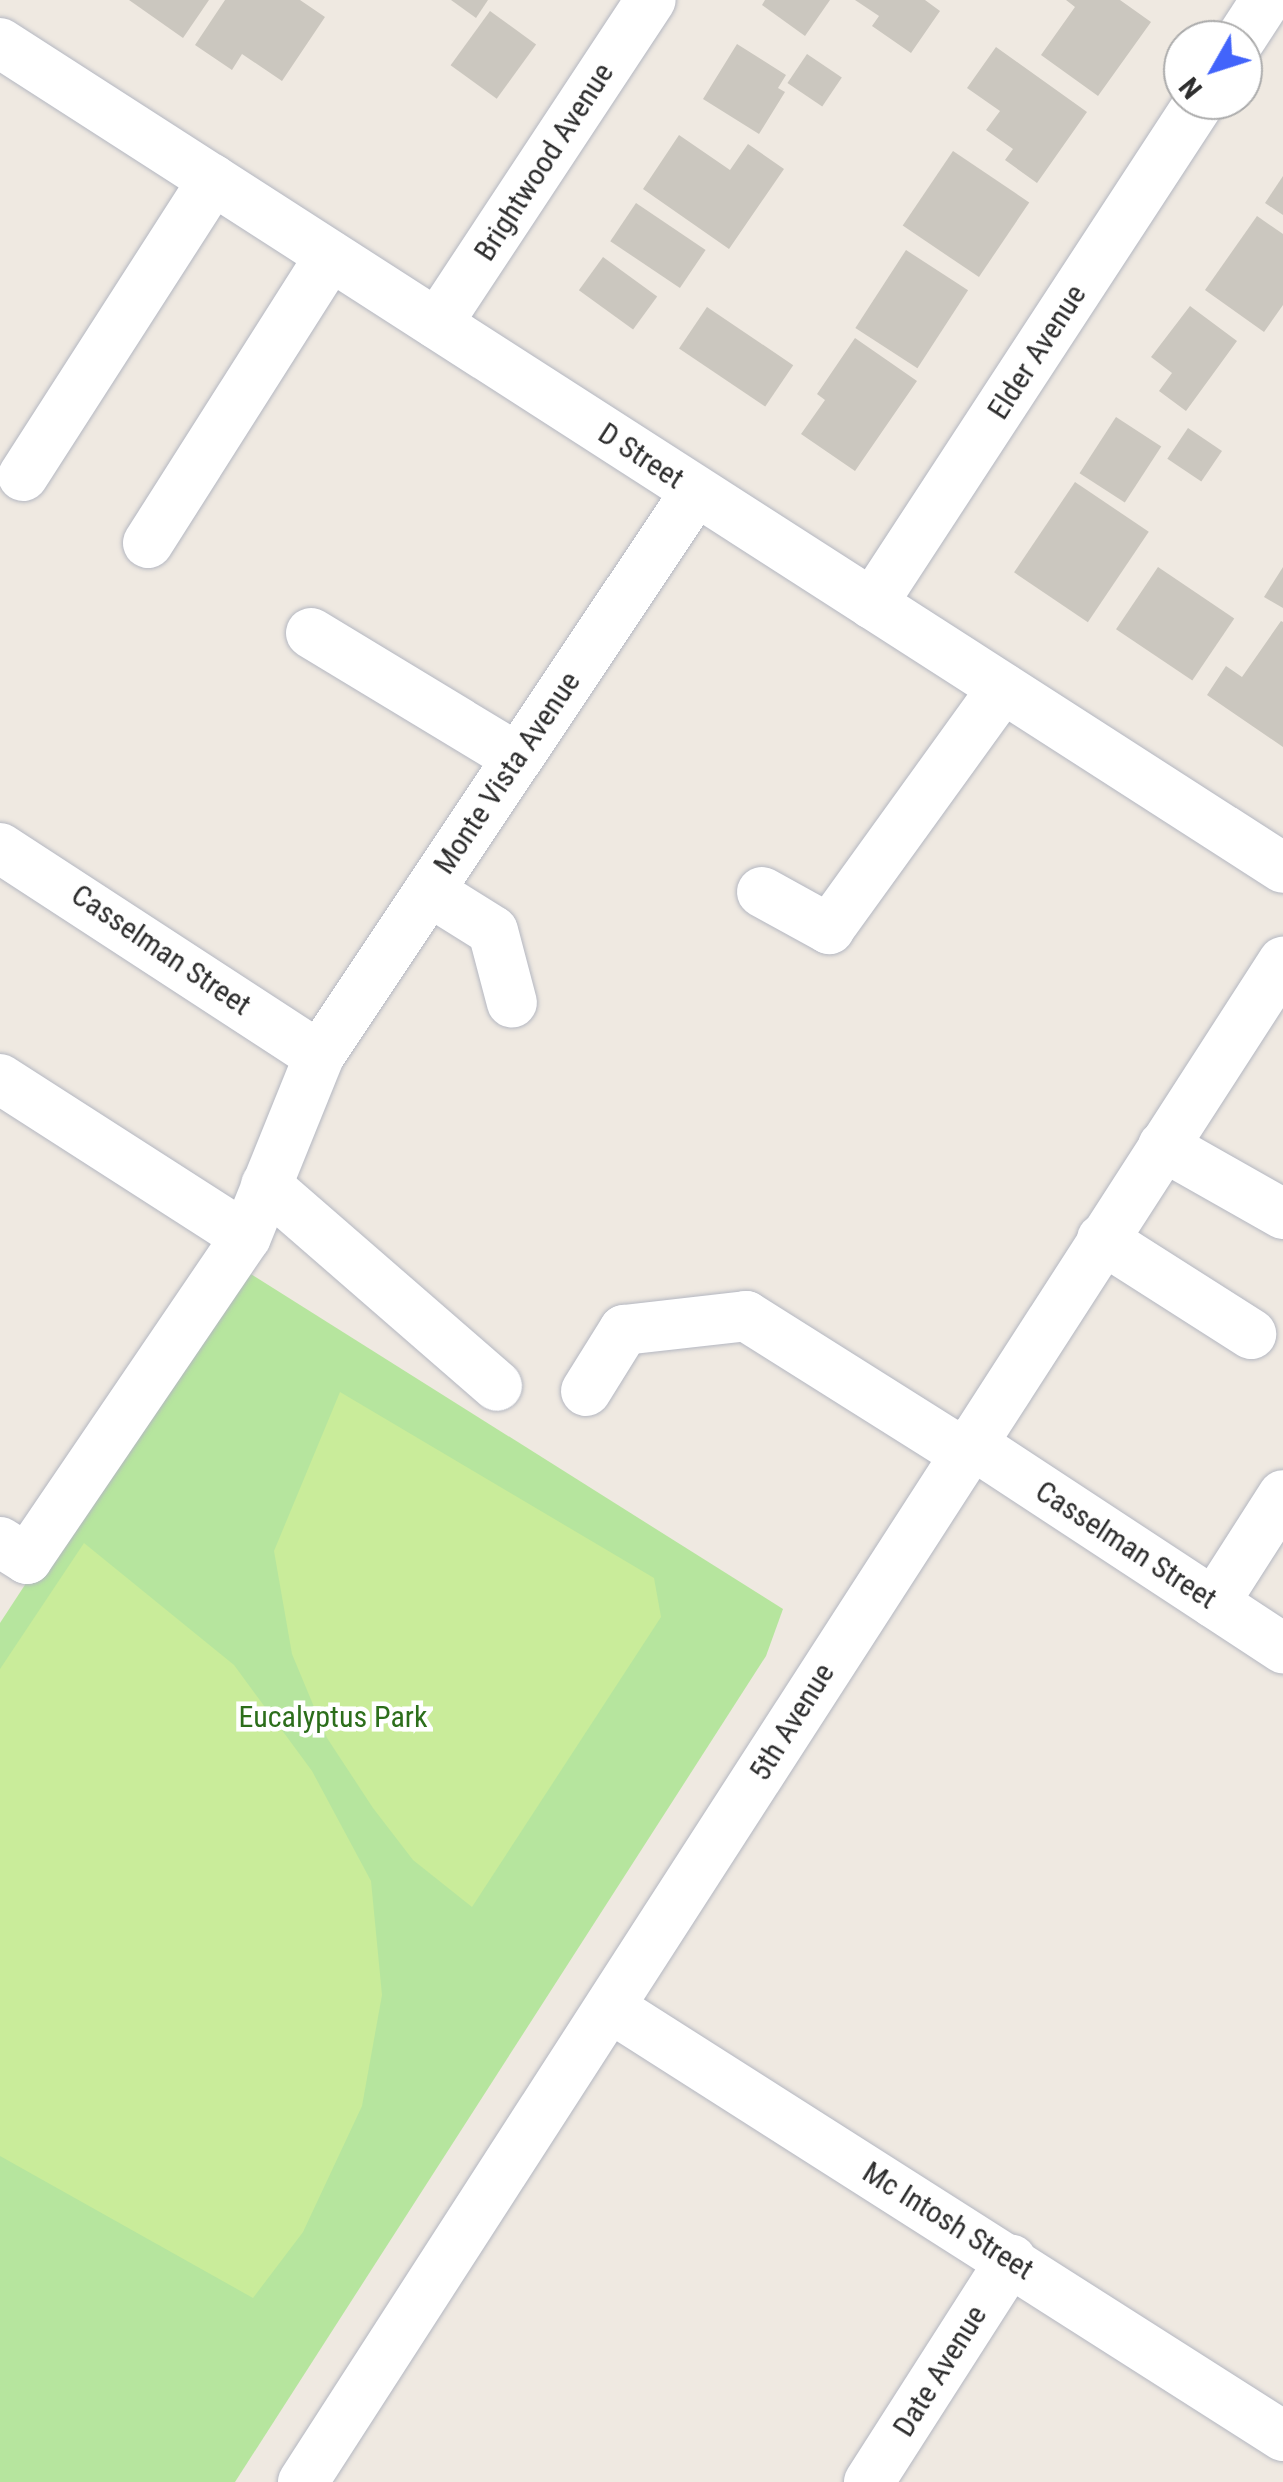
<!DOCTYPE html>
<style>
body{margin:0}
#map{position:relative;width:1283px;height:2482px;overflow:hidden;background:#efe9e1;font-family:"Roboto Condensed",sans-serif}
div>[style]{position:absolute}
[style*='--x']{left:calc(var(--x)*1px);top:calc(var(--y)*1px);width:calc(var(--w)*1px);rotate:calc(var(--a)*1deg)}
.green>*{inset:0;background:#b6e59e}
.pitch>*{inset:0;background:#c9ec9a}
.building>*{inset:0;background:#cbc7bf;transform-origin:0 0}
.roads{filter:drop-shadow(0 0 2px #b4b7c1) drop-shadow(0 0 2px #b4b7c1)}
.minor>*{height:50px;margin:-25px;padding:0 25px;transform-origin:25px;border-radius:25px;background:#fff}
span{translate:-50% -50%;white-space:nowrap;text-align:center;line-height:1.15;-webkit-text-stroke:9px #fff;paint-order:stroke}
.street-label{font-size:30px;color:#2e2e2e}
.park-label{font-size:30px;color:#2c6e1b}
.north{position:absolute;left:1163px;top:20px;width:100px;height:100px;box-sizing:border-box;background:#fff;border:2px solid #ababab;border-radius:50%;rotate:231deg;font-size:28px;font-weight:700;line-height:40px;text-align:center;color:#2e2e2e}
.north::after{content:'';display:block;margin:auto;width:35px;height:45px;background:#4264fb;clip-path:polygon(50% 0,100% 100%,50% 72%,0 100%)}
</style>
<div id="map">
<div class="green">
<div style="clip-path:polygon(235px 1264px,783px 1609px,766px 1656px,235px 2482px,0 2482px,0 1623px)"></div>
</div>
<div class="pitch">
<div style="clip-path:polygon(340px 1392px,654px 1578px,661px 1617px,472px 1907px,413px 1860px,373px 1808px,327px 1738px,292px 1654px,274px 1551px)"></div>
<div style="clip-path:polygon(84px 1543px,234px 1665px,312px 1771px,371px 1881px,382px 1995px,362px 2106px,303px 2232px,253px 2298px,0 2156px,0 1669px)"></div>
</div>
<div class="building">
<div style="clip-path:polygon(129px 0,209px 0,183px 38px)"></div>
<div style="clip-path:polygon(225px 0,300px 0,325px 17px,282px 81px,242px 54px,232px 70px,195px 45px)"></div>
<div style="clip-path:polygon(451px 0,488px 0,476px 18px)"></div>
<div style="clip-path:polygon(765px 0,830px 0,805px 36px,762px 5px)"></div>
<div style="clip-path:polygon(855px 0,925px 0,940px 11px,911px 53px,872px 26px,879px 16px)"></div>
<div style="clip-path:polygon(1066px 0,1120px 0,1151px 22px,1098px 96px,1041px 55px,1075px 7px)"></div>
<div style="left:490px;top:11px;width:57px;height:67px;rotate:36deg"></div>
<div style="clip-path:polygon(737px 44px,786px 75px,778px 88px,785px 92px,759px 134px,703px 99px)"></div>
<div style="clip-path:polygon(996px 47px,1087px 112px,1037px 183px,1005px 160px,1013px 149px,986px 130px,1000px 111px,967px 88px)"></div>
<div style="left:807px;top:54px;width:42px;height:35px;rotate:34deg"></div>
<div style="clip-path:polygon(679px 135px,730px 170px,748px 144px,784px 169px,729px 249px,643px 189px)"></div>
<div style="left:953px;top:151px;width:92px;height:90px;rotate:34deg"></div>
<div style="clip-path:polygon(1283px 176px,1283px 215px,1265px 203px)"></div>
<div style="left:636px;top:203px;width:84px;height:46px;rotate:34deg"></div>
<div style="clip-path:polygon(1257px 216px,1283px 234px,1283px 305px,1264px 332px,1205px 290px)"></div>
<div style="left:906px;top:250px;width:74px;height:93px;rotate:33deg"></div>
<div style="left:603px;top:257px;width:67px;height:41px;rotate:36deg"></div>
<div style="clip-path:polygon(1190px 306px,1237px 341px,1186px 411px,1159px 391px,1172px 373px,1151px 357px)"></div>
<div style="left:707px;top:307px;width:104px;height:50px;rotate:34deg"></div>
<div style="clip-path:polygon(855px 338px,917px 381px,855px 471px,801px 434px,825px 400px,817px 394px)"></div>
<div style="left:1116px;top:417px;width:54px;height:67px;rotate:33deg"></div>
<div style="left:1188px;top:428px;width:41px;height:37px;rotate:34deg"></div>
<div style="left:1075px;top:482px;width:89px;height:109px;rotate:34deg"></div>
<div style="left:1158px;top:567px;width:92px;height:75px;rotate:34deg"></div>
<div style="clip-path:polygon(1283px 567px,1283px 608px,1264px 597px)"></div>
<div style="clip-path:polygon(1281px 621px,1283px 622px,1283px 747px,1207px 695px,1226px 666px,1242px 677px)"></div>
</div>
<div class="roads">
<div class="minor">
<div style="--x:1240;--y:40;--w:48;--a:-57"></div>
<div style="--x:0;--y:43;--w:1525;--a:32.74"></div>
<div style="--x:437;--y:324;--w:388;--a:-56.6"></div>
<div style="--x:23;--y:476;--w:352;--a:-57.3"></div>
<div style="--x:148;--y:543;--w:340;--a:-57.6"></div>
<div style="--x:872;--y:604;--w:602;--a:-56.86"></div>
<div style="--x:311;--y:633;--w:241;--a:31.2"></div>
<div style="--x:0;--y:848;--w:381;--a:33.1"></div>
<div style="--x:429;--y:891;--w:75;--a:32"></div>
<div style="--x:493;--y:931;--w:74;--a:75.2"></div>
<div style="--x:762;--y:892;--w:77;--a:28.9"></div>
<div style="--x:829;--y:929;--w:297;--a:-54.2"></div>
<div style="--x:0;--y:1079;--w:292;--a:32.7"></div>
<div style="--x:1163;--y:1146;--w:138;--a:29.5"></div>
<div style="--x:266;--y:1185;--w:306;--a:41"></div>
<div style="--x:1102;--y:1239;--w:177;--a:32.5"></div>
<div style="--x:586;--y:1391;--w:72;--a:-58.1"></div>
<div style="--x:624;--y:1330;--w:123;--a:-6.5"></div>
<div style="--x:746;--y:1316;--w:255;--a:32.2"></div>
<div style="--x:969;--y:1442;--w:376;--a:33.3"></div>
<div style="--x:0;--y:1542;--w:32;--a:32"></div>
<div style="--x:27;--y:1559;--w:389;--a:-55.8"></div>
<div style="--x:246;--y:1237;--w:195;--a:-68"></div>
<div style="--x:319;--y:1056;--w:679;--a:-56.29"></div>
<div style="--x:1214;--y:1603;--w:128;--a:-57.4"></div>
<div style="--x:611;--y:2008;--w:797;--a:32.49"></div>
<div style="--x:303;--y:2482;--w:1809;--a:-57.19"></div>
<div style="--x:869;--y:2482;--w:264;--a:-57.4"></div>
</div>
</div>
<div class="street-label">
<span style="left:544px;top:162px;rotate:-57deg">Brightwood Avenue</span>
<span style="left:1037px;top:352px;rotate:-57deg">Elder Avenue</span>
<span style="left:641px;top:456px;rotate:33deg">D Street</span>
<span style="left:507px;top:773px;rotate:-56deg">Monte Vista Avenue</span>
<span style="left:161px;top:950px;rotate:34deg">Casselman Street</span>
<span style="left:1126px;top:1545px;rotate:33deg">Casselman Street</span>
<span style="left:792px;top:1722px;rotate:-58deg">5th Avenue</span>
<span style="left:948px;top:2221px;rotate:32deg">Mc Intosh Street</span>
<span style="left:940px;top:2371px;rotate:-58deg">Date Avenue</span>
</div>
<div class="park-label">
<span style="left:333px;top:1717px">Eucalyptus Park</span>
</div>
<div class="north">N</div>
</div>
